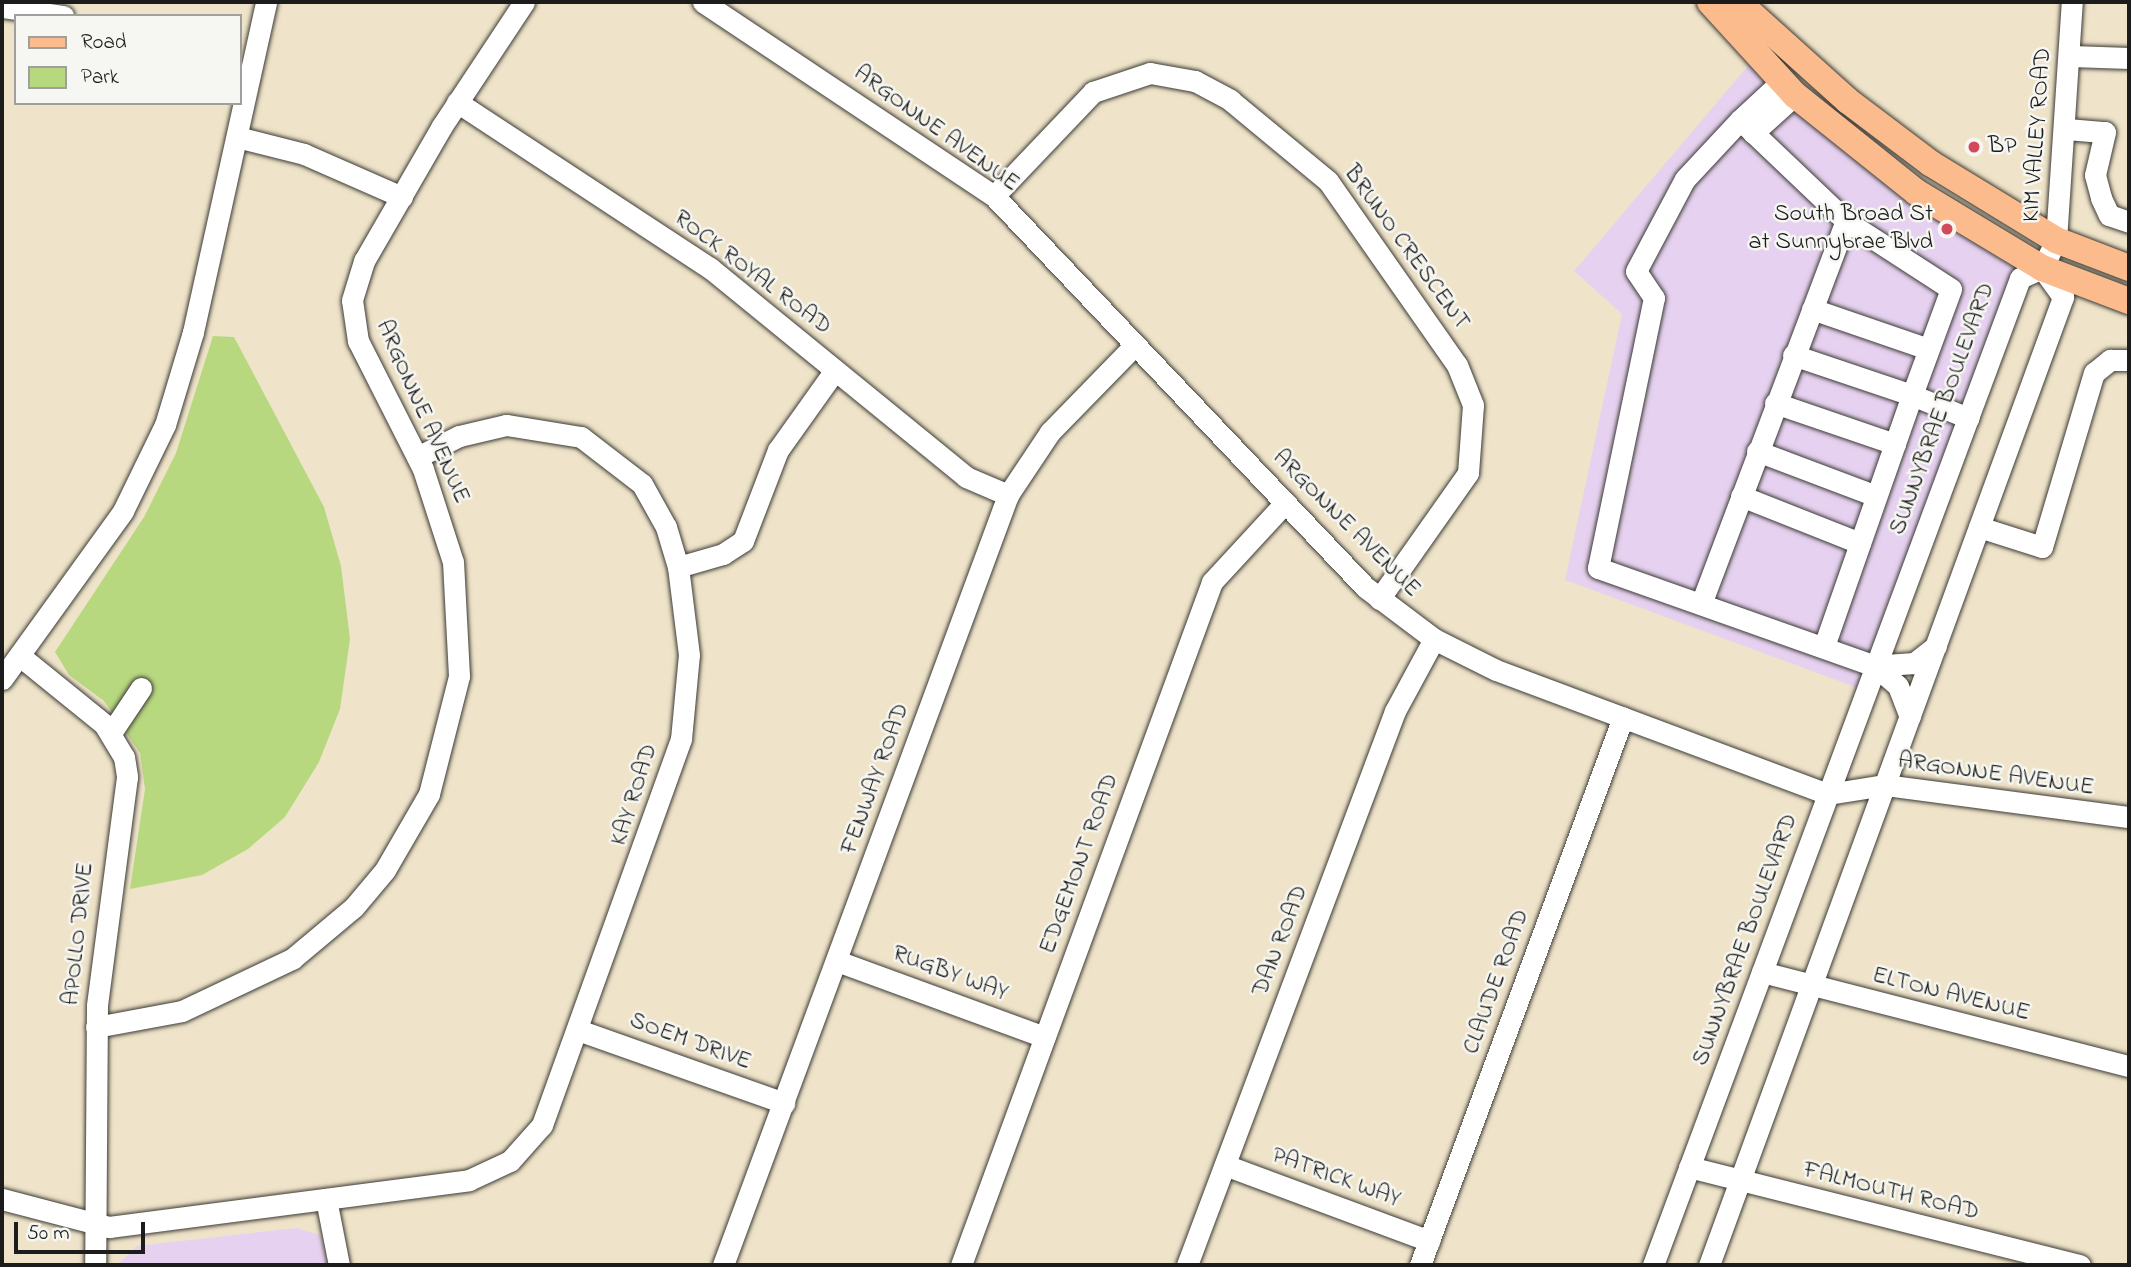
<!DOCTYPE html>
<style>
body{margin:0}
#map{position:relative;width:2131px;height:1267px;overflow:hidden;background:#efe4c9;font-family:"Indie Flower",sans-serif}
div>[style]{position:absolute}
[style*='--x']{left:calc(var(--x)*1px);top:calc(var(--y)*1px);width:calc(var(--w)*1px);rotate:calc(var(--a)*1deg)}
.built>*{inset:0;background:#e6d2f0}
.green>*{inset:0;background:#b8d880}
.roads{filter:drop-shadow(0 0 2px #3c3a36) drop-shadow(0 0 2px #3c3a36)}
.minor>*{height:21px;margin:-10.5px;padding:0 10.5px;transform-origin:10.5px;border-radius:10.5px;background:#fff}
.major>*{height:26px;margin:-13px;padding:0 13px;transform-origin:13px;border-radius:13px;background:#fbbb8c}
.dots>*{width:19px;height:19px;translate:-50% -50%;box-sizing:border-box;border:4px solid #f6f6f2;border-radius:50%}
span{translate:-50% -50%;white-space:nowrap;text-align:center;line-height:1.15;-webkit-text-stroke:5px #f6f6f2;paint-order:stroke}
.street-label{font-size:24px;color:#1c1c1c}
.poi-label{font-size:24px;color:#1c1c1c}
.left{translate:0 -50%;text-align:left}
.right{translate:-100% -50%;text-align:right}
.frame{position:absolute;inset:0;border:4px solid #1c1c1c;pointer-events:none}
.legend{position:absolute;left:14px;top:14px;width:228px;height:91px;box-sizing:border-box;background:#f6f6f2;border:2px solid #9f9f9c;margin:0;padding:9px 12px;list-style:none;font-size:21px;color:#1c1c1c}
.legend li{display:flex;align-items:center;gap:14px;height:35px}
.legend b{width:35px;border:2px solid #9f9f9c}
.scale{position:absolute;left:14px;top:1222px;width:131px;height:32px;box-sizing:border-box;border:4px solid #1c1c1c;border-top:0;padding-left:9px;font-size:21px;line-height:24px;white-space:nowrap;color:#1c1c1c;-webkit-text-stroke:5px #f6f6f2;paint-order:stroke}
</style>
<div id="map">
<div class="built">
<div style="clip-path:polygon(1758px 54px,1795px 95px,2042px 268px,2020px 278px,1866px 691px,1565px 580px,1622px 314px,1574px 271px)"></div>
<div style="clip-path:polygon(297px 1228px,320px 1235px,328px 1265px,117px 1265px,137px 1246px)"></div>
</div>
<div class="green">
<div style="clip-path:polygon(213px 336px,234px 337px,324px 507px,341px 566px,350px 639px,340px 709px,319px 762px,285px 817px,248px 849px,202px 875px,130px 889px,145px 789px,140px 753px,104px 701px,69px 675px,55px 652px,144px 517px,176px 453px)"></div>
</div>
<div class="roads">
<div class="minor">
<div style="--x:703;--y:2;--w:350;--a:33.7"></div>
<div style="--x:994;--y:196;--w:539;--a:46.5"></div>
<div style="--x:1365;--y:587;--w:86;--a:37"></div>
<div style="--x:1434;--y:639;--w:69;--a:26.6"></div>
<div style="--x:1496;--y:670;--w:354;--a:20.5"></div>
<div style="--x:1828;--y:794;--w:58;--a:-9"></div>
<div style="--x:1885;--y:785;--w:246;--a:7.5"></div>
<div style="--x:2;--y:7;--w:62;--a:8.4"></div>
<div style="--x:2071;--y:56;--w:58;--a:2"></div>
<div style="--x:457;--y:102;--w:303;--a:33.3"></div>
<div style="--x:710;--y:268;--w:330;--a:39.2"></div>
<div style="--x:966;--y:477;--w:46;--a:23.2"></div>
<div style="--x:1740;--y:120;--w:57;--a:-42.9"></div>
<div style="--x:2067;--y:129;--w:38;--a:5"></div>
<div style="--x:2105;--y:132;--w:44;--a:103.1"></div>
<div style="--x:2095;--y:175;--w:24;--a:75"></div>
<div style="--x:2101;--y:198;--w:19;--a:65"></div>
<div style="--x:2109;--y:215;--w:21;--a:19"></div>
<div style="--x:1753;--y:133;--w:57;--a:-42.1"></div>
<div style="--x:237;--y:137;--w:69;--a:14.2"></div>
<div style="--x:304;--y:154;--w:107;--a:23.7"></div>
<div style="--x:994;--y:196;--w:144;--a:-46.4"></div>
<div style="--x:1093;--y:92;--w:60;--a:-18.4"></div>
<div style="--x:1150;--y:73;--w:46;--a:10.1"></div>
<div style="--x:1195;--y:81;--w:40;--a:28"></div>
<div style="--x:1230;--y:100;--w:127;--a:39.6"></div>
<div style="--x:1328;--y:181;--w:225;--a:55"></div>
<div style="--x:1457;--y:365;--w:43;--a:68.2"></div>
<div style="--x:1473;--y:405;--w:68;--a:94.2"></div>
<div style="--x:1468;--y:473;--w:154;--a:125.2"></div>
<div style="--x:2042;--y:268;--w:31;--a:-63"></div>
<div style="--x:2056;--y:240;--w:239;--a:-86.2"></div>
<div style="--x:1812;--y:309;--w:123;--a:19"></div>
<div style="--x:1793;--y:355;--w:126;--a:18.6"></div>
<div style="--x:1912;--y:395;--w:266;--a:109.3"></div>
<div style="--x:1775;--y:403;--w:127;--a:18.9"></div>
<div style="--x:1757;--y:451;--w:127;--a:20.7"></div>
<div style="--x:1741;--y:496;--w:128;--a:21.6"></div>
<div style="--x:1979;--y:527;--w:66;--a:17.6"></div>
<div style="--x:2042;--y:547;--w:182;--a:-73.4"></div>
<div style="--x:2094;--y:373;--w:21;--a:-39"></div>
<div style="--x:2110;--y:360;--w:19;--a:0"></div>
<div style="--x:678;--y:567;--w:47;--a:-16.1"></div>
<div style="--x:723;--y:554;--w:24;--a:-33"></div>
<div style="--x:743;--y:541;--w:97;--a:-69"></div>
<div style="--x:778;--y:450;--w:98;--a:-54.5"></div>
<div style="--x:1701;--y:604;--w:410;--a:-69.3"></div>
<div style="--x:1936;--y:646;--w:28;--a:142"></div>
<div style="--x:1914;--y:663;--w:39;--a:176"></div>
<div style="--x:1875;--y:666;--w:294;--a:-160.5"></div>
<div style="--x:1598;--y:568;--w:276;--a:-78.3"></div>
<div style="--x:1654;--y:298;--w:32;--a:-124"></div>
<div style="--x:1636;--y:271;--w:104;--a:-62"></div>
<div style="--x:1685;--y:179;--w:81;--a:-47"></div>
<div style="--x:1740;--y:120;--w:146;--a:43.6"></div>
<div style="--x:1846;--y:221;--w:125;--a:32.9"></div>
<div style="--x:1951;--y:289;--w:113;--a:110.2"></div>
<div style="--x:1912;--y:395;--w:61;--a:22.3"></div>
<div style="--x:20;--y:656;--w:108;--a:39"></div>
<div style="--x:104;--y:724;--w:39;--a:59"></div>
<div style="--x:124;--y:757;--w:20;--a:81"></div>
<div style="--x:127;--y:777;--w:231;--a:97.5"></div>
<div style="--x:97;--y:1006;--w:259;--a:90.4"></div>
<div style="--x:1875;--y:666;--w:30;--a:41"></div>
<div style="--x:1898;--y:686;--w:33;--a:69"></div>
<div style="--x:2;--y:679;--w:207;--a:-54.2"></div>
<div style="--x:123;--y:511;--w:96;--a:-64"></div>
<div style="--x:165;--y:425;--w:97;--a:-73.2"></div>
<div style="--x:193;--y:332;--w:338;--a:-77.5"></div>
<div style="--x:111;--y:733;--w:54;--a:-56.3"></div>
<div style="--x:837;--y:961;--w:221;--a:20.1"></div>
<div style="--x:1762;--y:972;--w:379;--a:14.4"></div>
<div style="--x:96;--y:1027;--w:87;--a:-10.5"></div>
<div style="--x:182;--y:1011;--w:122;--a:-25.3"></div>
<div style="--x:292;--y:959;--w:81;--a:-40"></div>
<div style="--x:354;--y:907;--w:48;--a:-50"></div>
<div style="--x:385;--y:870;--w:88;--a:-59.9"></div>
<div style="--x:429;--y:794;--w:122;--a:-75.7"></div>
<div style="--x:459;--y:676;--w:114;--a:-93"></div>
<div style="--x:453;--y:562;--w:98;--a:-107.9"></div>
<div style="--x:423;--y:469;--w:144;--a:-116.9"></div>
<div style="--x:358;--y:341;--w:41;--a:-98.3"></div>
<div style="--x:352;--y:300;--w:41;--a:-72.9"></div>
<div style="--x:364;--y:261;--w:156;--a:-60"></div>
<div style="--x:442;--y:126;--w:149;--a:-56.5"></div>
<div style="--x:578;--y:1030;--w:219;--a:19.5"></div>
<div style="--x:1225;--y:1165;--w:218;--a:20.4"></div>
<div style="--x:1689;--y:1167;--w:403;--a:14.1"></div>
<div style="--x:2;--y:1199;--w:111;--a:14.7"></div>
<div style="--x:109;--y:1227;--w:363;--a:-7.4"></div>
<div style="--x:469;--y:1180;--w:45;--a:-24.9"></div>
<div style="--x:510;--y:1161;--w:48;--a:-48.4"></div>
<div style="--x:542;--y:1125;--w:410;--a:-70.2"></div>
<div style="--x:681;--y:739;--w:84;--a:-84.6"></div>
<div style="--x:689;--y:655;--w:89;--a:-97.1"></div>
<div style="--x:678;--y:567;--w:42;--a:-106.7"></div>
<div style="--x:666;--y:527;--w:49;--a:-119.2"></div>
<div style="--x:642;--y:484;--w:77;--a:-142.4"></div>
<div style="--x:581;--y:437;--w:76;--a:-170.9"></div>
<div style="--x:506;--y:425;--w:48;--a:166.8"></div>
<div style="--x:459;--y:436;--w:47;--a:153.4"></div>
<div style="--x:326;--y:1199;--w:67;--a:78.9"></div>
<div style="--x:723;--y:1265;--w:821;--a:-69.69"></div>
<div style="--x:1008;--y:495;--w:76;--a:-56.3"></div>
<div style="--x:1050;--y:432;--w:122;--a:-45.7"></div>
<div style="--x:961;--y:1265;--w:728;--a:-69.82"></div>
<div style="--x:1212;--y:582;--w:108;--a:-47.3"></div>
<div style="--x:1187;--y:1265;--w:592;--a:-69.42"></div>
<div style="--x:1395;--y:711;--w:82;--a:-61.6"></div>
<div style="--x:1420;--y:1265;--w:584;--a:-69.67"></div>
<div style="--x:1653;--y:1265;--w:1053;--a:-69.6"></div>
<div style="--x:2020;--y:278;--w:24;--a:-24"></div>
<div style="--x:1709;--y:1265;--w:1031;--a:-69.91"></div>
<div style="--x:2063;--y:297;--w:36;--a:-126"></div>
</div>
<div class="major">
<div style="--x:1710;--y:2;--w:126;--a:47.6"></div>
<div style="--x:1795;--y:95;--w:155;--a:38.7"></div>
<div style="--x:1916;--y:192;--w:147;--a:31.1"></div>
<div style="--x:2042;--y:268;--w:93;--a:20.8"></div>
<div style="--x:1738;--y:2;--w:148;--a:42"></div>
<div style="--x:1848;--y:101;--w:103;--a:37.1"></div>
<div style="--x:1930;--y:163;--w:148;--a:31.4"></div>
<div style="--x:2056;--y:240;--w:78;--a:21"></div>
</div>
</div>
<div class="dots">
<div style="left:1974px;top:147px;background:#d1495b"></div>
<div style="left:1947px;top:229px;background:#d1495b"></div>
</div>
<div class="street-label">
<span style="left:936px;top:129px;rotate:36deg">ARGONNE AVENUE</span>
<span style="left:2038px;top:135px;rotate:-86deg">KIM VALLEY ROAD</span>
<span style="left:1406px;top:248px;rotate:54deg">BRUNO CRESCENT</span>
<span style="left:752px;top:273px;rotate:37deg">ROCK ROYAL ROAD</span>
<span style="left:1943px;top:409px;rotate:-70deg">SUNNYBRAE BOULEVARD</span>
<span style="left:422px;top:412px;rotate:66deg">ARGONNE AVENUE</span>
<span style="left:1346px;top:524px;rotate:45deg">ARGONNE AVENUE</span>
<span style="left:1996px;top:775px;rotate:8deg">ARGONNE AVENUE</span>
<span style="left:876px;top:779px;rotate:-70deg">FENWAY ROAD</span>
<span style="left:635px;top:795px;rotate:-72deg">KAY ROAD</span>
<span style="left:1080px;top:864px;rotate:-70deg">EDGEMONT ROAD</span>
<span style="left:79px;top:934px;rotate:-84deg">APOLLO DRIVE</span>
<span style="left:1746px;top:940px;rotate:-70deg">SUNNYBRAE BOULEVARD</span>
<span style="left:1281px;top:941px;rotate:-69deg">DAN ROAD</span>
<span style="left:950px;top:974px;rotate:20deg">RUGBY WAY</span>
<span style="left:1497px;top:982px;rotate:-70deg">CLAUDE ROAD</span>
<span style="left:1951px;top:995px;rotate:14deg">ELTON AVENUE</span>
<span style="left:690px;top:1042px;rotate:20deg">SOEM DRIVE</span>
<span style="left:1336px;top:1178px;rotate:20deg">PATRICK WAY</span>
<span style="left:1891px;top:1192px;rotate:14deg">FALMOUTH ROAD</span>
</div>
<div class="poi-label">
<span class="left" style="left:1988px;top:147px">BP</span>
<span class="right" style="left:1933px;top:229px">South Broad St<br>at Sunnybrae Blvd</span>
</div>
<div class="frame"></div>
<ul class="legend">
<li><b style="height:9px;background:#fbbb8c"></b>Road</li>
<li><b style="height:19px;background:#b8d880"></b>Park</li>
</ul>
<div class="scale">50 m</div>
</div>
